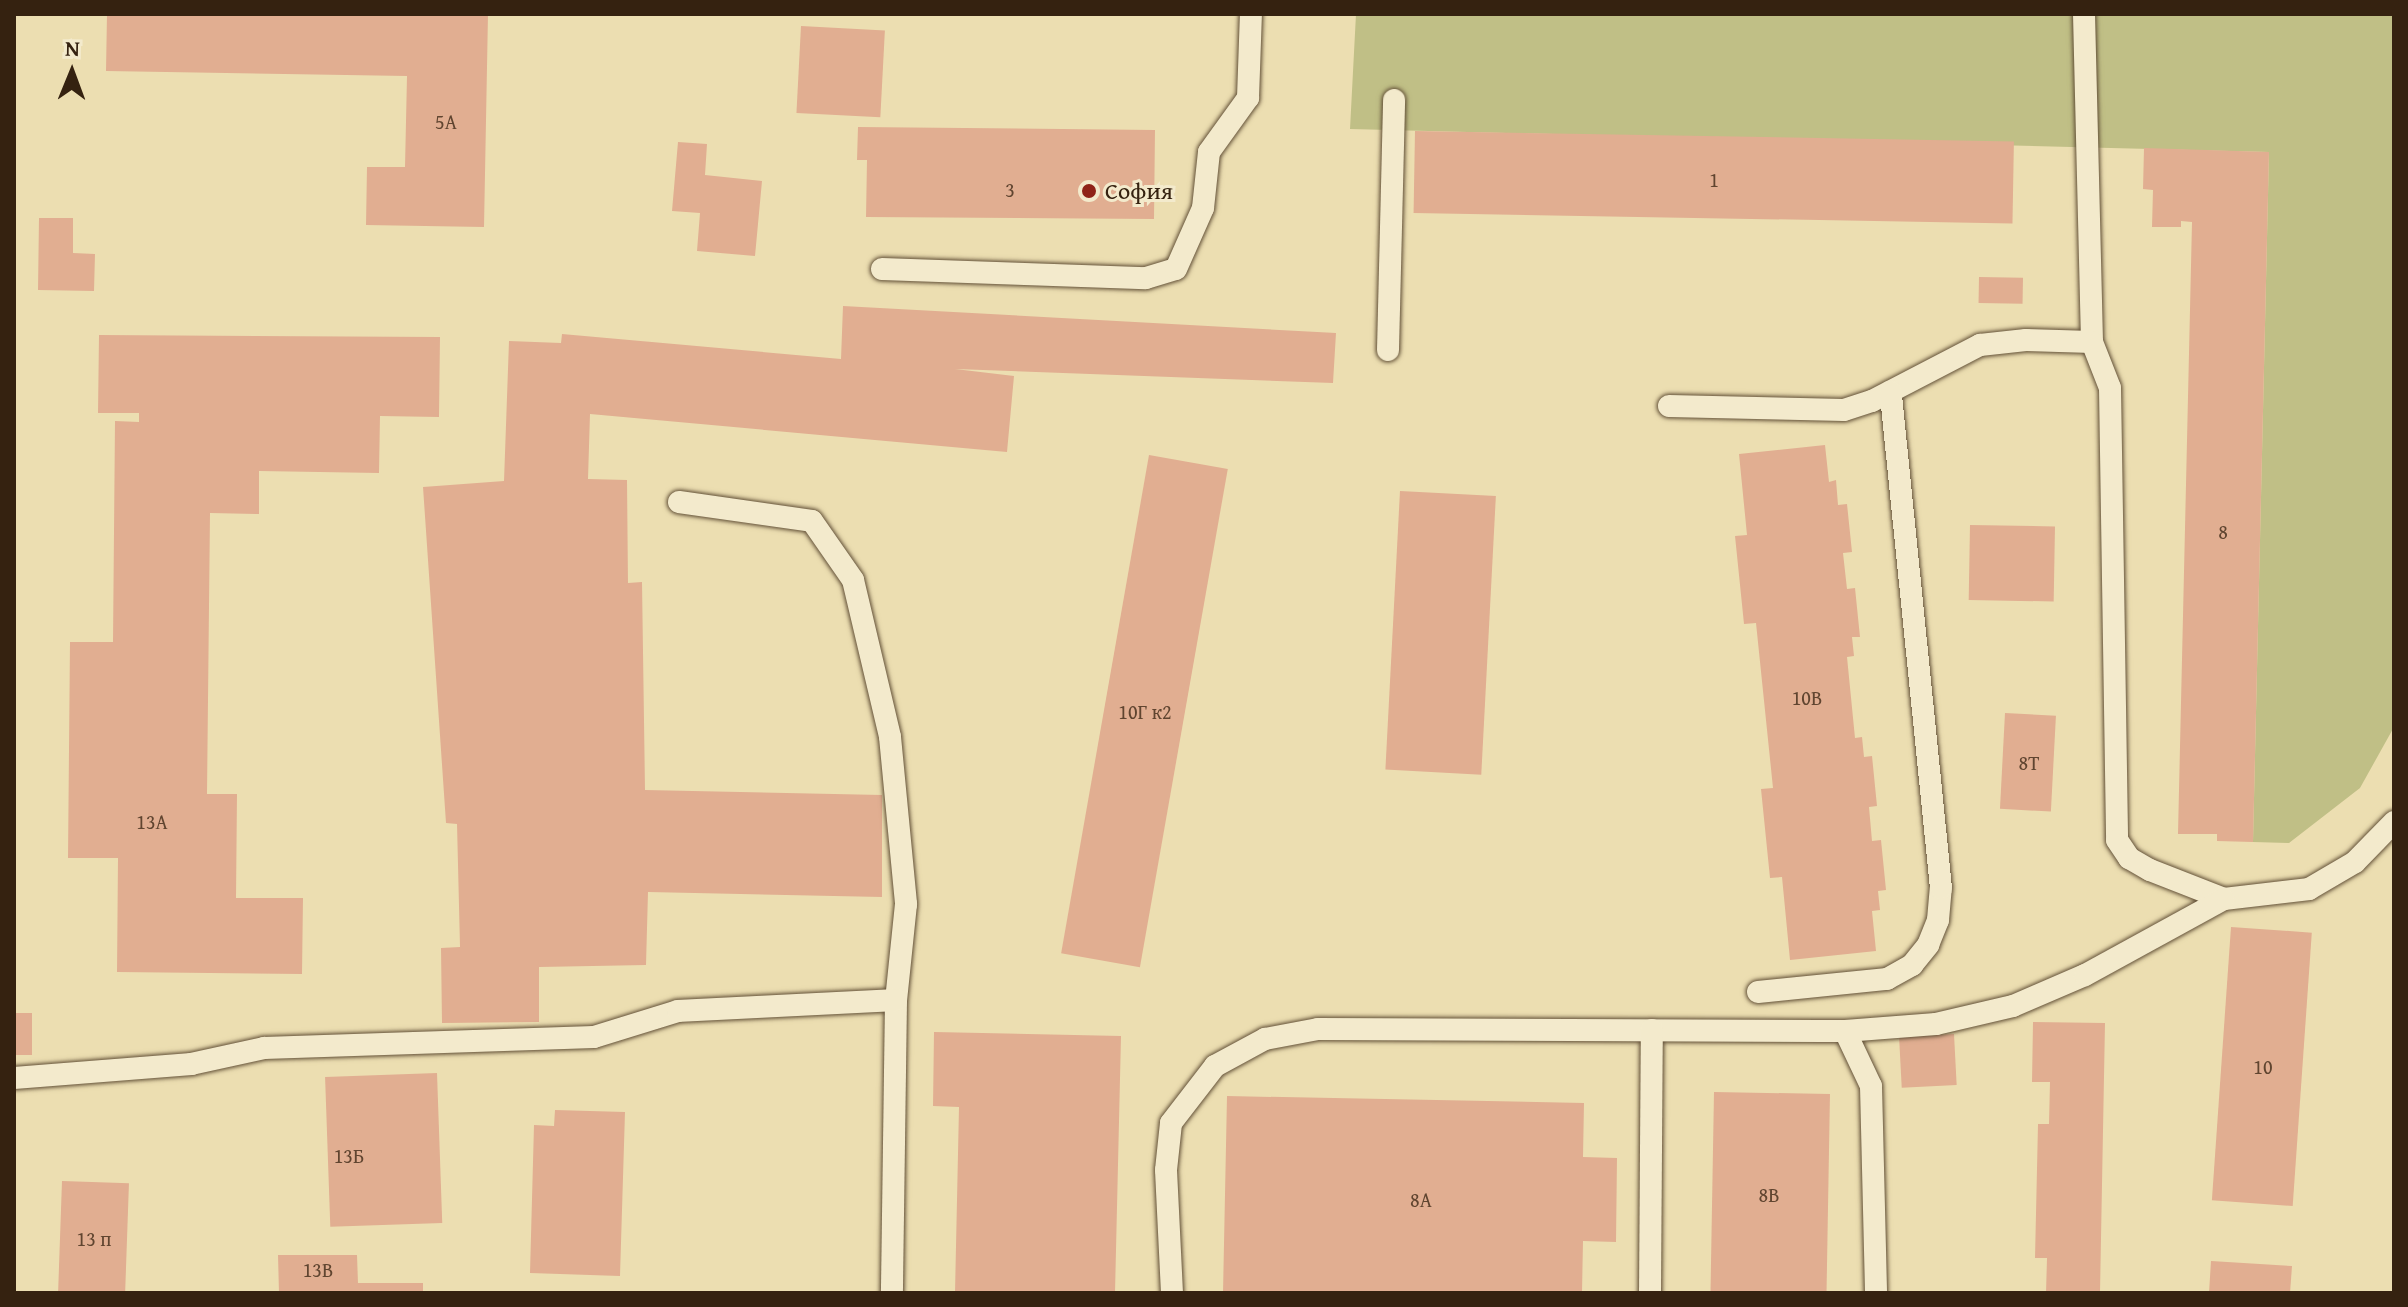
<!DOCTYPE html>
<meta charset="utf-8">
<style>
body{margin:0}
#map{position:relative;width:2408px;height:1307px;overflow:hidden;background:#ecdeb1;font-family:"Gentium Book Plus",serif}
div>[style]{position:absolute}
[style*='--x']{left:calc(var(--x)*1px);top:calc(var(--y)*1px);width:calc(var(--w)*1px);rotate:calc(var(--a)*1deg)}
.green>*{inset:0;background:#c0bf86}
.building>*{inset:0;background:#e1ae91;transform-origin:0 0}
.roads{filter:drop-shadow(0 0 2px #635138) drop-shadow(0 0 2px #635138)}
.lane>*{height:22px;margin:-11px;padding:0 11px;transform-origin:11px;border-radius:11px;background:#f3eacc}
.dots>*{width:22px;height:22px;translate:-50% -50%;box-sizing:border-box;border:4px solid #f3eacc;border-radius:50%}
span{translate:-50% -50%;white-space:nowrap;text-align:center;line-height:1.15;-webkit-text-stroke:6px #f3eacc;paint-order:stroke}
.number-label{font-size:20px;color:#604530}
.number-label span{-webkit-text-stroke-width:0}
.poi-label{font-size:24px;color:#352210}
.left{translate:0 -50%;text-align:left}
.frame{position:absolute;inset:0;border:16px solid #352210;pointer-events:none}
.north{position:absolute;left:32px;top:32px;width:80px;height:80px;-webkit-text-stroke:6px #f3eacc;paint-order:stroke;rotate:1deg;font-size:22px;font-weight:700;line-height:32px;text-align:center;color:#352210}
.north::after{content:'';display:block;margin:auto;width:28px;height:36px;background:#352210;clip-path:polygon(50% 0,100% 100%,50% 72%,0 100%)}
</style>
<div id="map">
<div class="green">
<div style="clip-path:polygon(1356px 14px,2394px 14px,2394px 727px,2360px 788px,2289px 843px,2253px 842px,2269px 152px,1350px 129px)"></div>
</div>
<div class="building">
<div style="clip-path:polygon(107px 14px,488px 14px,484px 227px,366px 225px,367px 167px,405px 167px,407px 76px,106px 71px)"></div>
<div style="left:801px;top:26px;width:84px;height:87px;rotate:3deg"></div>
<div style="clip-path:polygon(858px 127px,1155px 130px,1154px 219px,866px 217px,867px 160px,857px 160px)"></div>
<div style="left:1415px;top:131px;width:599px;height:82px;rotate:1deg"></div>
<div style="clip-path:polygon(678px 142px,707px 144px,705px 175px,762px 181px,755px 256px,697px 251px,700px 213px,672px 211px)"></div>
<div style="clip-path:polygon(2144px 148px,2269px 152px,2253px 842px,2217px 841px,2217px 834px,2178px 834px,2192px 222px,2181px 221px,2181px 227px,2152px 227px,2153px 190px,2143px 189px)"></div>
<div style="clip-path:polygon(39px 218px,73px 218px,73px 253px,95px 254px,94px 291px,38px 290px)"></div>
<div style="left:1979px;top:277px;width:44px;height:26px;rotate:1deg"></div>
<div style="clip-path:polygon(843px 306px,1336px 333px,1333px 383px,955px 369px,1014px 376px,1007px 452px,590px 414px,588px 479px,627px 480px,628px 583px,642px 582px,645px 790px,882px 795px,882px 897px,648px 892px,646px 965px,539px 967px,539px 1022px,442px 1023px,441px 948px,460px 947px,457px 824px,446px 823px,423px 487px,504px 481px,509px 341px,561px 343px,562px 334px,841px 359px)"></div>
<div style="clip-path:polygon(99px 335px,440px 337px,439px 417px,380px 416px,379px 473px,259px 471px,259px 514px,210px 513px,207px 794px,237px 794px,236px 898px,303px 898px,302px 974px,117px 972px,118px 858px,68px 858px,70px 642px,113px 642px,115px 421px,139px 422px,139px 413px,98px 413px)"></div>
<div style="clip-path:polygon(1825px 445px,1829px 482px,1836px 480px,1838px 505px,1847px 504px,1852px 552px,1843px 553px,1847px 589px,1855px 588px,1860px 637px,1852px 637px,1854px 656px,1847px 657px,1855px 738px,1862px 737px,1864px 757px,1872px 756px,1877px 806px,1869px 807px,1872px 841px,1881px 840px,1886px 890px,1878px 891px,1880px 910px,1872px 911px,1876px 951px,1790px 960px,1782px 877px,1770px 878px,1761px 789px,1773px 788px,1756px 623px,1744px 624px,1735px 536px,1747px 535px,1739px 454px)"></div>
<div style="left:1149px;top:455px;width:80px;height:506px;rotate:10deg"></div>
<div style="left:1400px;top:491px;width:96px;height:279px;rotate:3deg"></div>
<div style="left:1970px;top:525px;width:85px;height:75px;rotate:1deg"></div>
<div style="left:2005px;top:713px;width:51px;height:96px;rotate:3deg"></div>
<div style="left:2231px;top:927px;width:81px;height:274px;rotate:4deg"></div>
<div style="left:14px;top:1013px;width:18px;height:42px"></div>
<div style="clip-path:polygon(2033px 1022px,2105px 1023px,2100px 1293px,2046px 1293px,2047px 1258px,2035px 1258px,2038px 1124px,2049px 1124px,2050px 1082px,2032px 1082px)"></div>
<div style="clip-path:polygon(934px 1032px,1121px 1036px,1115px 1293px,955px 1293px,959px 1107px,933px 1106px)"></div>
<div style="left:1954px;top:1034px;width:51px;height:55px;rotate:87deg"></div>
<div style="left:437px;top:1073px;width:150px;height:112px;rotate:88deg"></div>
<div style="left:1714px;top:1092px;width:116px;height:201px;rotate:1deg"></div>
<div style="clip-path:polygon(1227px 1096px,1584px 1103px,1583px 1157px,1617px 1158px,1616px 1242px,1583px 1241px,1582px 1293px,1223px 1293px)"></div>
<div style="clip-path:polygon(555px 1110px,625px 1112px,620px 1276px,530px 1273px,534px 1125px,554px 1126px)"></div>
<div style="left:62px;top:1181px;width:67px;height:112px;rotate:2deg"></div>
<div style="clip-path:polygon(278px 1255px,357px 1255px,358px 1283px,423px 1283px,423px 1293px,279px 1293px)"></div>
<div style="clip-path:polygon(2211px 1261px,2292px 1266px,2290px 1293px,2209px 1293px)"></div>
</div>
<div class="roads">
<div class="lane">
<div style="--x:2084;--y:14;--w:328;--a:88.6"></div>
<div style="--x:2092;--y:342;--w:49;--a:68.6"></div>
<div style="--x:2110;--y:388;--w:452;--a:89.1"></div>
<div style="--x:2117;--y:840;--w:22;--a:56"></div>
<div style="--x:2129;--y:858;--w:24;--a:30"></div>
<div style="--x:2150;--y:870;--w:79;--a:21.4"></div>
<div style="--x:2224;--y:899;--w:86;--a:-6.7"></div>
<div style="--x:2309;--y:889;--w:53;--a:-30.4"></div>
<div style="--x:2355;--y:862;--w:56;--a:-45.7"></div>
<div style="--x:882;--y:269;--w:264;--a:2"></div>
<div style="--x:1146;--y:278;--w:31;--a:-17"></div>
<div style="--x:1176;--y:269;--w:67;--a:-66.1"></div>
<div style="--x:1203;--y:208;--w:56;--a:-83.9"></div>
<div style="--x:1209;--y:152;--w:67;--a:-54.2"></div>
<div style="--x:1248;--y:98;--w:84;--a:-88"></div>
<div style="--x:1388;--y:350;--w:250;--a:-88.6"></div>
<div style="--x:1669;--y:406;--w:175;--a:1.3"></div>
<div style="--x:1844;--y:410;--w:29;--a:-18"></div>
<div style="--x:1872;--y:401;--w:122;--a:-27.4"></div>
<div style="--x:1980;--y:345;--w:46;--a:-6.2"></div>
<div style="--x:2026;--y:340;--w:66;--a:1.7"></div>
<div style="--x:679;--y:502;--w:134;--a:8.1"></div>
<div style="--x:812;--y:521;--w:72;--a:55.2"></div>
<div style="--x:853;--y:580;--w:161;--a:76.7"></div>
<div style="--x:890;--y:737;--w:168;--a:84.5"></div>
<div style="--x:906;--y:904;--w:97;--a:95.9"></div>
<div style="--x:896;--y:1000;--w:293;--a:90.8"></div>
<div style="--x:1758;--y:992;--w:130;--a:-5.8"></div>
<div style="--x:1887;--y:979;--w:29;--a:-29"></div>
<div style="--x:1912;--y:965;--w:26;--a:-51"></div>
<div style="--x:1928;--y:945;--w:27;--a:-68"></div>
<div style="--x:1938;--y:920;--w:32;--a:-85"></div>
<div style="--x:1941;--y:888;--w:499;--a:-95.8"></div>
<div style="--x:1845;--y:1031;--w:61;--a:64.7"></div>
<div style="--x:1871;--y:1086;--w:207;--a:88.6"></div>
<div style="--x:14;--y:1078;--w:178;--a:-4.5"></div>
<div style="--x:191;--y:1064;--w:75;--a:-12.4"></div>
<div style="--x:264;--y:1048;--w:330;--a:-1.9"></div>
<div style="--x:594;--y:1037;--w:88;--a:-17.2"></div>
<div style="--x:678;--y:1011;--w:218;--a:-2.9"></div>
<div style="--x:1172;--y:1293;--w:123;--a:-92.8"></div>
<div style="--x:1166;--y:1170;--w:47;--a:-83.9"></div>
<div style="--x:1171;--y:1123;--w:72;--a:-52.3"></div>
<div style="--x:1215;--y:1066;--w:57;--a:-28.4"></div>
<div style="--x:1265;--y:1039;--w:54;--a:-10.7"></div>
<div style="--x:1318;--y:1029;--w:527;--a:0.22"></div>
<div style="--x:1845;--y:1031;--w:91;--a:-4.4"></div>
<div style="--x:1936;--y:1024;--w:79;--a:-13.2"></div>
<div style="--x:2013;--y:1006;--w:78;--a:-23.3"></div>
<div style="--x:2085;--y:975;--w:158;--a:-28.7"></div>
<div style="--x:1650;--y:1293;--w:263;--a:-89.6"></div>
</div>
</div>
<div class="dots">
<div style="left:1089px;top:191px;background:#8f2418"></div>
</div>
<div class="number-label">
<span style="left:446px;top:121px">5А</span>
<span style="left:1714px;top:179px">1</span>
<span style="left:1010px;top:189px">3</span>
<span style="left:2223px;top:531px">8</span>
<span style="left:1807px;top:697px">10В</span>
<span style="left:1145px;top:711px">10Г к2</span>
<span style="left:2029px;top:762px">8Т</span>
<span style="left:152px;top:821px">13А</span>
<span style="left:2263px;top:1066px">10</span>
<span style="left:349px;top:1155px">13Б</span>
<span style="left:1769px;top:1194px">8В</span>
<span style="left:1421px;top:1199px">8А</span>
<span style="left:94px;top:1238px">13 п</span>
<span style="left:318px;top:1269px">13В</span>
</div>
<div class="poi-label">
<span class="left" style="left:1105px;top:191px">София</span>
</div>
<div class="frame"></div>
<div class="north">N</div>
</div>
